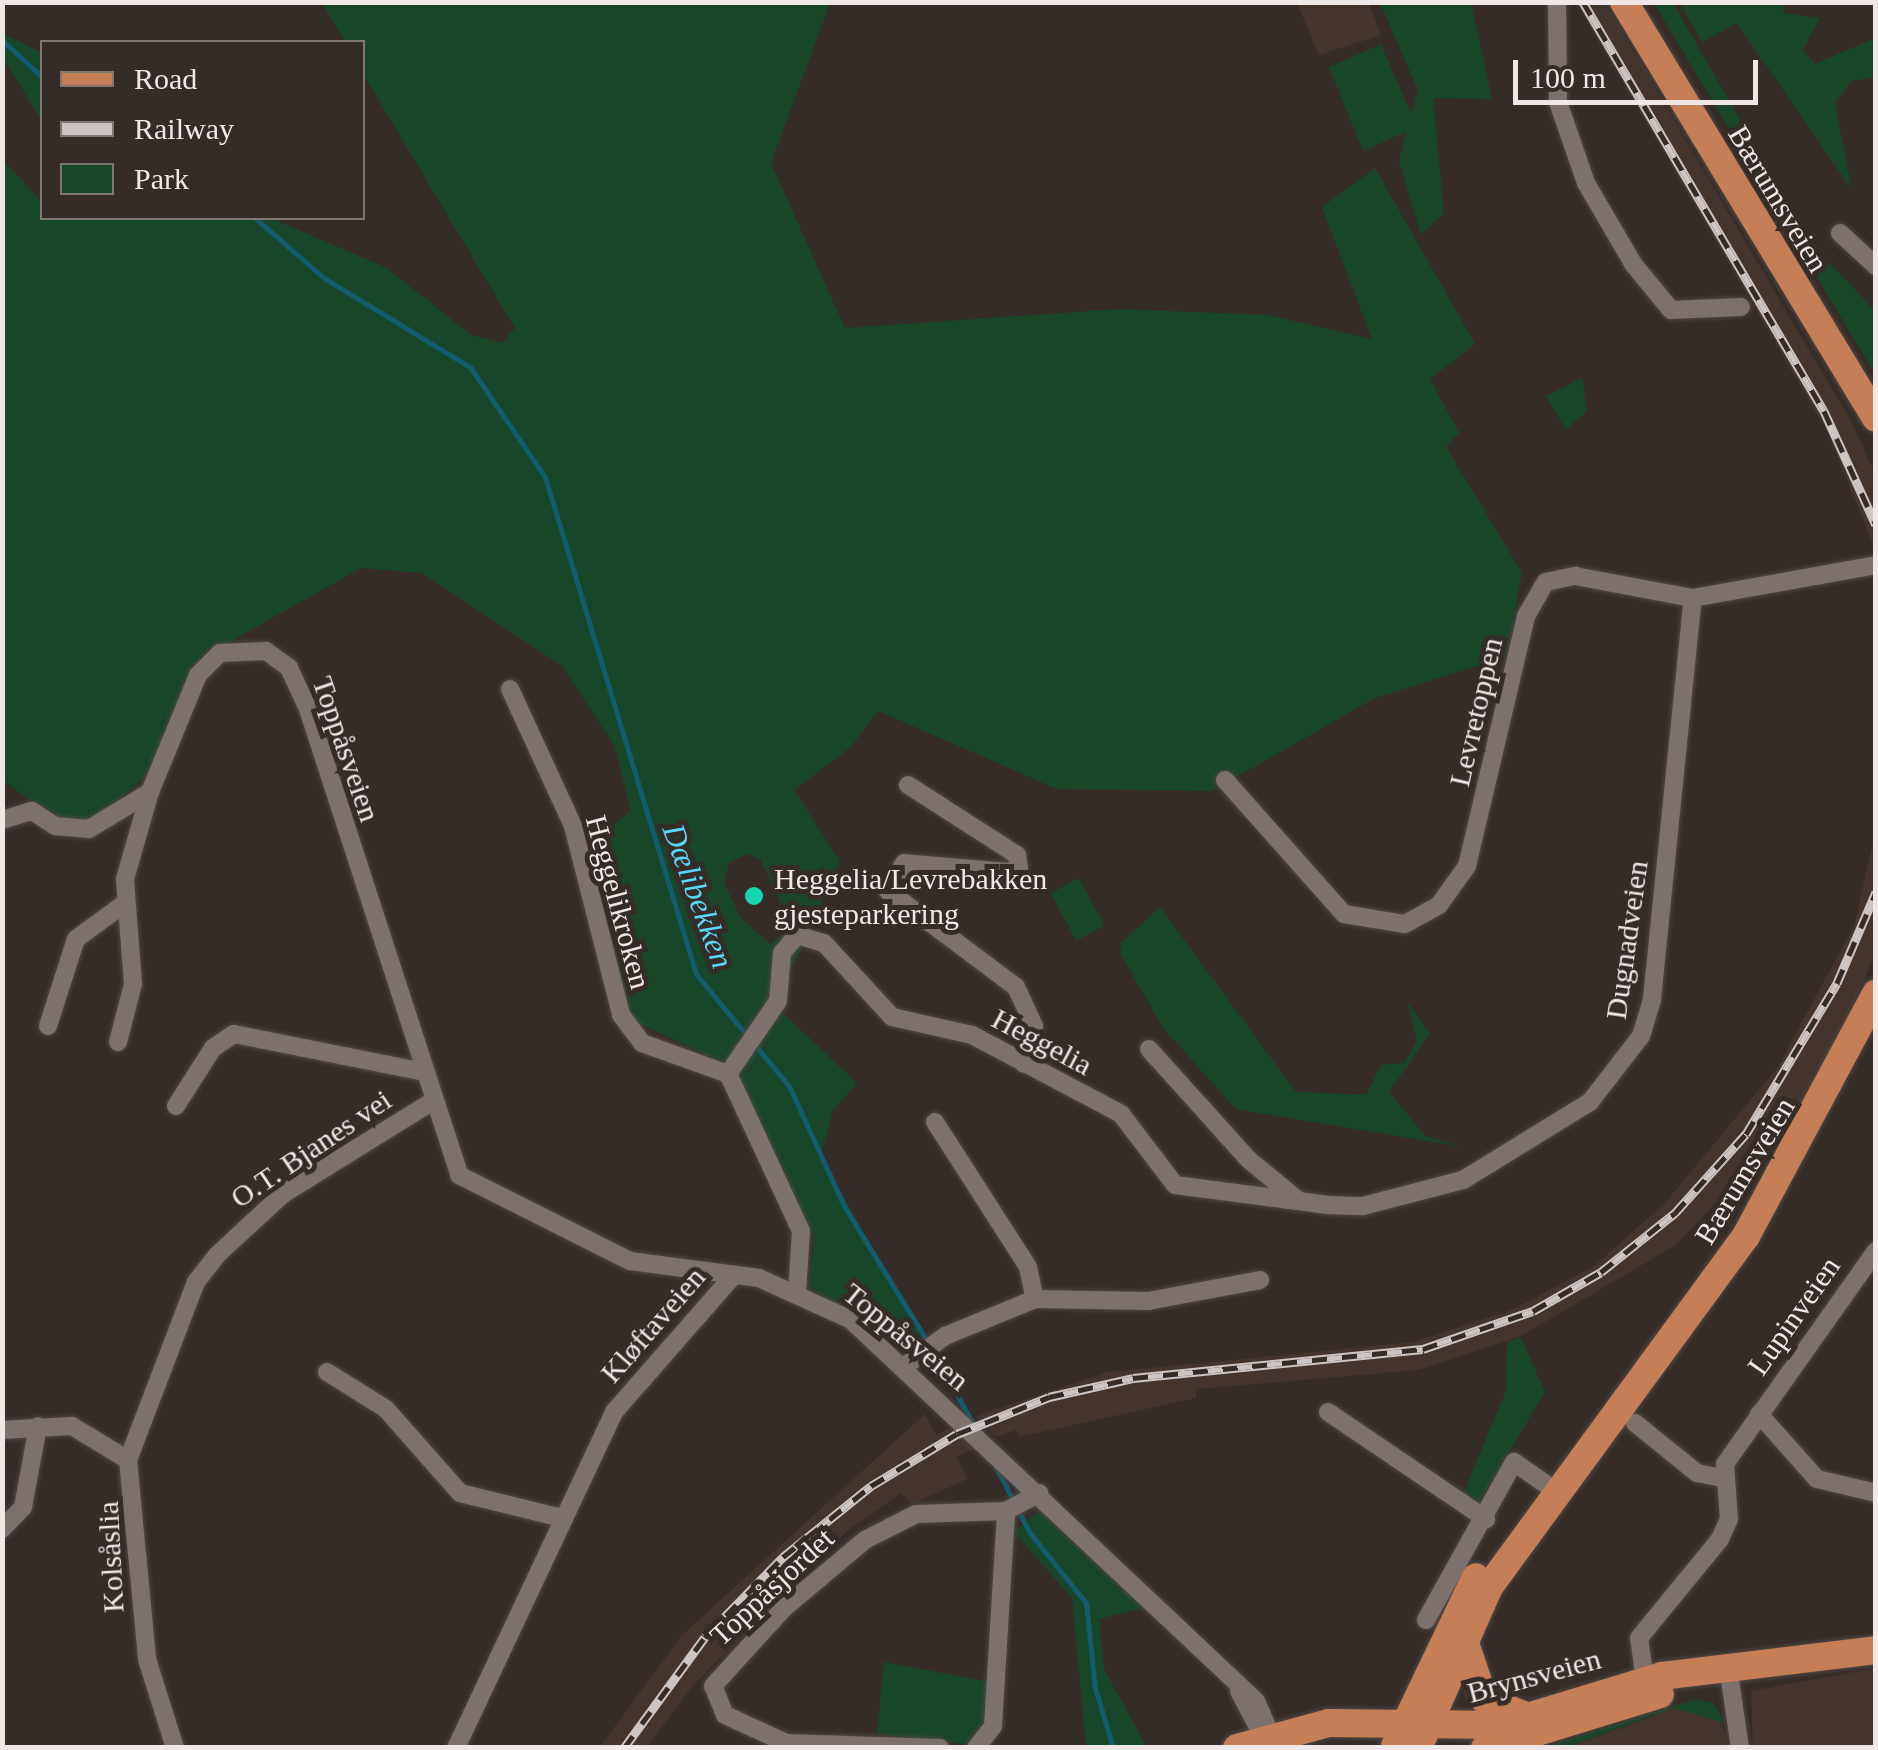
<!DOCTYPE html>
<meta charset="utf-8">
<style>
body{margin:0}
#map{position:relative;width:1878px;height:1750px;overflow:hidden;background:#352c28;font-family:Georgia,serif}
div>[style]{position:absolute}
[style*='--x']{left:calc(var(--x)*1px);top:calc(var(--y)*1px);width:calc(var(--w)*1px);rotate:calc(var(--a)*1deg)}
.built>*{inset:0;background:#43342d}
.green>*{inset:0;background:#174629;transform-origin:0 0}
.stream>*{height:5px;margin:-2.5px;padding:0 2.5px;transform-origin:2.5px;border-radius:2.5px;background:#125c6e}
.roads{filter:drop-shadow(0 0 2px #4f4743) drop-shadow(0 0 2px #4f4743)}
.minor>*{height:18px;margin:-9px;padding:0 9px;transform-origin:9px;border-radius:9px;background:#7c716c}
.primary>*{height:28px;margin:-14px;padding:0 14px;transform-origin:14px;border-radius:14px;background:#c57e55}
.rail>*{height:9px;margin-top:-4.5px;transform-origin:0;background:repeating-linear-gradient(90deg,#352c28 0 15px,#cdc5c3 0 30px);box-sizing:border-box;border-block:2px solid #cdc5c3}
.dots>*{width:28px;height:28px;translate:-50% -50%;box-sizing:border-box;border:5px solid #352c28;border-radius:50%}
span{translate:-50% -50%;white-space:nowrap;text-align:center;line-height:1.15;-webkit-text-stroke:10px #352c28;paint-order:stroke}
.street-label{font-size:30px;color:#efe8e6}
.poi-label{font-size:30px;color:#efe8e6}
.left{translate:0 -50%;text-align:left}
.water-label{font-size:32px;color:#56d8fa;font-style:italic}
.frame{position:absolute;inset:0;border:5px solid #efe8e6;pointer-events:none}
.legend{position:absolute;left:40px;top:40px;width:325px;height:180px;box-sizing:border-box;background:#352c28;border:2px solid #7f7774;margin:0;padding:12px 18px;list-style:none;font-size:30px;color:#efe8e6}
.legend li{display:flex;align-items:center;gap:20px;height:50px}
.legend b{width:50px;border:2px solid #7f7774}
.scale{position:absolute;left:1513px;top:60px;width:245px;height:45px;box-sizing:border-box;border:5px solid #efe8e6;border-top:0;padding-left:12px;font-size:30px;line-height:35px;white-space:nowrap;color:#efe8e6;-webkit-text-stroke:8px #352c28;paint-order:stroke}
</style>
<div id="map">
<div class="built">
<div style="clip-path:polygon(1297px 3px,1369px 3px,1381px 35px,1319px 55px)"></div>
<div style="clip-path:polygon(1576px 3px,1605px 3px,1851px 421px,1875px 474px,1875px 549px,1827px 431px)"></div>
<div style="clip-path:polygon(1875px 833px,1875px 954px,1827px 1063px,1803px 1110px,1676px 1245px,1521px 1336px,1419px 1370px,1196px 1389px,1196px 1398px,1019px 1437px,1015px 1430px,996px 1437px,975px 1416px,1108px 1372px,1414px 1342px,1512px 1310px,1594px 1266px,1664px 1204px,1777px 1068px,1854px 926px)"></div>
<div style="clip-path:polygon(925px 1414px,936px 1435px,953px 1426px,976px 1447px,957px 1457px,967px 1479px,912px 1504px,901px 1493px,848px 1530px,693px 1685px,647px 1747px,599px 1748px,682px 1635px)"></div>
<div style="clip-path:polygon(1875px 1668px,1875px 1747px,1753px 1747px,1751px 1691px)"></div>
<div style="clip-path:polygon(1674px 1708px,1720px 1718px,1729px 1747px,1567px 1748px)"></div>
</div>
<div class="green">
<div style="clip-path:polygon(evenodd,322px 3px,830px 3px,771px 163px,845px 328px,1119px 309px,1268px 315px,1372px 339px,1322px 207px,1375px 168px,1475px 344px,1430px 379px,1459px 433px,1446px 447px,1522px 573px,1506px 657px,1375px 698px,1212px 791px,1057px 789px,878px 711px,851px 747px,794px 790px,840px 861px,798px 957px,767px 998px,857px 1083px,833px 1110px,821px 1155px,923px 1341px,891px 1340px,809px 1287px,814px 1237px,720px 1061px,628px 1018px,584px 848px,631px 811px,614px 745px,561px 665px,422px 573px,361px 568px,203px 657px,151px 772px,90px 824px,58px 821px,3px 780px,2px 159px,42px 202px,42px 218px,271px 218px,387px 268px,471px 335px,502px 343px,515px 328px,363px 74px,362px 42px,345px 42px,322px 3px,748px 854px,760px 859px,791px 926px,770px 944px,740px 917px,724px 882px,729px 863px,748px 854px)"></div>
<div style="clip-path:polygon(1380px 3px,1471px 3px,1492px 99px,1433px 98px,1444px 213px,1421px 235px,1399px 161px,1406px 132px,1363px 151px,1329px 67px,1381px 44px,1411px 114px,1418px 90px)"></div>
<div style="clip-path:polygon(1654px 3px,1673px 3px,1802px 228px,1790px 231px)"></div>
<div style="clip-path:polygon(1680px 3px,1784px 3px,1783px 13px,1820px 18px,1803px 50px,1815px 64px,1875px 38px,1875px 77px,1851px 81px,1835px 103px,1852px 190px,1737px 23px,1702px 42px)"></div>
<div style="clip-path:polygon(2px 33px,42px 53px,42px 121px,3px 58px)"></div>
<div style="clip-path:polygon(1797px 244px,1832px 265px,1875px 311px,1875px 374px)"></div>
<div style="clip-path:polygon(1582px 378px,1587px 411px,1566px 430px,1546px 396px)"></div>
<div style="left:1079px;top:878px;width:54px;height:32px;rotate:62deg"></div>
<div style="clip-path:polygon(1160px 907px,1296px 1092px,1366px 1095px,1381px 1065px,1404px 1063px,1417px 1041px,1407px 1002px,1430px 1033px,1389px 1092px,1425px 1136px,1465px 1147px,1236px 1109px,1164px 1029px,1121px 955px,1121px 943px)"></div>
<div style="clip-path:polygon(1521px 1337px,1545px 1392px,1476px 1507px,1463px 1494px,1506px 1391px,1507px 1342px)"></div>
<div style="clip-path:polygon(1041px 1510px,1143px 1608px,1099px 1619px,1104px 1669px,1147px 1747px,1086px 1747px,1072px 1598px,1014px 1532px)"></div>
<div style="clip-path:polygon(884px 1662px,990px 1682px,985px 1735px,966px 1744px,877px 1734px)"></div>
<div style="clip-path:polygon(1696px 1699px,1714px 1703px,1725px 1723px,1674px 1708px,1567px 1747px,1542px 1748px)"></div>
</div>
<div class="stream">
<div style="--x:2;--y:40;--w:54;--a:42.8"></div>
<div style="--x:255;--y:218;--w:91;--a:41"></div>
<div style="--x:324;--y:278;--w:171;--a:31.4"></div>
<div style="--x:470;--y:367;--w:133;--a:55.7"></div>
<div style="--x:545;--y:477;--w:519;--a:73.1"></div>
<div style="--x:696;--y:974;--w:82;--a:50.5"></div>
<div style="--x:755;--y:1045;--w:53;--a:50.3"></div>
<div style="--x:789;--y:1086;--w:132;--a:65.4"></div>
<div style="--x:844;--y:1206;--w:158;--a:58.4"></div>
<div style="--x:933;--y:1351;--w:83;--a:61.3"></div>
<div style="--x:995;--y:1465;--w:76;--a:62.8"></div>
<div style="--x:1030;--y:1533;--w:90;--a:51.3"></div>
<div style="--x:1086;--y:1603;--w:85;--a:84"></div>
<div style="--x:1095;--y:1688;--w:63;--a:73.3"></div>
</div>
<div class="roads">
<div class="minor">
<div style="--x:1557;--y:2;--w:100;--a:89.4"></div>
<div style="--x:1558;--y:102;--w:86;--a:70.9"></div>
<div style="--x:1586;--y:183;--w:95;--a:59.7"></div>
<div style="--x:1634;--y:265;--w:58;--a:50.6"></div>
<div style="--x:1671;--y:310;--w:70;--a:-2.5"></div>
<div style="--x:1840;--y:233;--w:49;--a:42.5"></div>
<div style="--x:510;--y:689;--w:151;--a:65.3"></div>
<div style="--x:573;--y:826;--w:195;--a:75.7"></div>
<div style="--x:621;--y:1015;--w:35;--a:53"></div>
<div style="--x:642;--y:1043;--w:91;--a:19.8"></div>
<div style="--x:1225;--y:780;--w:179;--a:48.4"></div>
<div style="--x:1344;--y:914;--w:62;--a:9.3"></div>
<div style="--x:1405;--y:924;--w:39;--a:-29"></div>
<div style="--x:1439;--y:905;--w:48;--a:-54.3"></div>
<div style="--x:1467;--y:866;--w:257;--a:-76.7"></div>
<div style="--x:1526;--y:616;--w:39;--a:-60"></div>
<div style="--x:1546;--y:582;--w:30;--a:-12"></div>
<div style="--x:1575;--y:576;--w:120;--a:10.6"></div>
<div style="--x:1693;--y:598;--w:186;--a:-10.2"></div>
<div style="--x:908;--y:785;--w:130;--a:32.7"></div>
<div style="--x:1017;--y:855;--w:14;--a:82"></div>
<div style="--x:1019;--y:869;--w:11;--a:165"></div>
<div style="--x:1008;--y:872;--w:104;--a:-175.1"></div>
<div style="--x:904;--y:863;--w:32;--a:120"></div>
<div style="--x:888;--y:891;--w:160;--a:36.9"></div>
<div style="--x:1016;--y:987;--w:43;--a:65.2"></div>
<div style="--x:1034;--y:1026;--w:39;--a:105"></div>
<div style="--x:2;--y:820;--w:31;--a:-17"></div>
<div style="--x:32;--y:811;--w:27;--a:33"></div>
<div style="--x:55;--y:826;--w:34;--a:5"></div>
<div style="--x:89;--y:829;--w:71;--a:-31.2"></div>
<div style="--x:48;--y:1026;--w:91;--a:-72.2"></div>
<div style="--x:76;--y:939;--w:61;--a:-36.3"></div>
<div style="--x:118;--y:1042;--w:60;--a:-75.5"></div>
<div style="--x:133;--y:984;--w:105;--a:-94.4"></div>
<div style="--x:125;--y:879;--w:91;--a:-74"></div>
<div style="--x:150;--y:792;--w:126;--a:-67.7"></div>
<div style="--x:198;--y:675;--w:31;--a:-45"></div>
<div style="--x:220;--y:653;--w:46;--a:-2.5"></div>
<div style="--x:266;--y:651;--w:29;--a:36"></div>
<div style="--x:289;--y:668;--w:45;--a:65.1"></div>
<div style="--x:308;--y:709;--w:490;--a:72"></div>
<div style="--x:459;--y:1175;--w:191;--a:26.7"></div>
<div style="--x:630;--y:1261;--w:130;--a:7.5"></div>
<div style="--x:759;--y:1278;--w:101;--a:24.5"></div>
<div style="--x:851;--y:1320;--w:556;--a:43.25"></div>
<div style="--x:1256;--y:1701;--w:50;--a:66.5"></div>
<div style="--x:1149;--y:1049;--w:148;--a:48"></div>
<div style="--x:1248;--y:1159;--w:66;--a:39.5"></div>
<div style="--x:1299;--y:1201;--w:29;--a:8"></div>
<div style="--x:1328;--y:1205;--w:35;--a:2"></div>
<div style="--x:1363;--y:1206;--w:103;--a:-14.6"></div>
<div style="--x:1463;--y:1180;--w:149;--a:-31.6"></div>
<div style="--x:1590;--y:1102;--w:83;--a:-52.3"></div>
<div style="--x:1641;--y:1036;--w:39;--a:-73"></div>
<div style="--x:1652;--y:999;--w:403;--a:-84.2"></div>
<div style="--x:176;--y:1106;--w:69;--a:-57.5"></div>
<div style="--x:213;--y:1048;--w:25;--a:-34"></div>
<div style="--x:234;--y:1034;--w:189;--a:11.3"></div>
<div style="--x:935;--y:1122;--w:172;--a:57.3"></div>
<div style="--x:1028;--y:1267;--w:33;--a:78"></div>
<div style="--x:797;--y:1292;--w:61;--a:-86.2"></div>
<div style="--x:801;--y:1231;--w:173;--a:-114.9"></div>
<div style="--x:728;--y:1074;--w:88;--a:-55.6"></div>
<div style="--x:778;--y:1001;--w:48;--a:-85.2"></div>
<div style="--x:782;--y:953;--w:23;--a:-50"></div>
<div style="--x:797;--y:935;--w:28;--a:17"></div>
<div style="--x:824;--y:943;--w:100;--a:47.4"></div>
<div style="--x:892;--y:1017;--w:82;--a:12.7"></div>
<div style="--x:972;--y:1035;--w:169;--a:27.9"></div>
<div style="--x:1121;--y:1114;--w:89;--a:52.7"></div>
<div style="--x:1175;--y:1185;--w:124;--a:7.4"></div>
<div style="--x:906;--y:1365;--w:49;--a:-36.6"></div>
<div style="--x:945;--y:1336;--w:97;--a:-22.3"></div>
<div style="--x:1035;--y:1299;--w:113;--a:1"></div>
<div style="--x:1148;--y:1301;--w:114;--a:-10.6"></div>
<div style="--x:327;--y:1372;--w:70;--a:32.1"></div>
<div style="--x:386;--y:1409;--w:112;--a:48.6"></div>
<div style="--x:460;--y:1493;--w:105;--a:13.8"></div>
<div style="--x:1328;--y:1412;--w:191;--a:34.1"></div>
<div style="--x:1759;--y:1414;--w:87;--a:48.3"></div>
<div style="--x:1817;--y:1479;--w:61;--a:13.3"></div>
<div style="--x:1635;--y:1423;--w:80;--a:38.9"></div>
<div style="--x:1697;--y:1473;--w:26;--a:11"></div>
<div style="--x:2;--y:1430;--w:70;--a:-3.3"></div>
<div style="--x:72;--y:1426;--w:66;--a:31.3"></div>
<div style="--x:128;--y:1460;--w:200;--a:84.5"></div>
<div style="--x:147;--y:1659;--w:93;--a:72.5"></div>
<div style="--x:128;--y:1460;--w:191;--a:-69.1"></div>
<div style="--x:196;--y:1282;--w:34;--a:-52"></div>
<div style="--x:217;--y:1255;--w:90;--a:-42.7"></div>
<div style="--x:283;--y:1194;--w:171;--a:-31.8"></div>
<div style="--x:2;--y:1529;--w:30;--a:-46"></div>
<div style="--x:23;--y:1507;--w:82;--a:-79.5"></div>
<div style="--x:1426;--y:1620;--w:181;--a:-60.9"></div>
<div style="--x:1514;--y:1462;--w:52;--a:34.9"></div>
<div style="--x:1729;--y:1673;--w:76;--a:81.7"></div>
<div style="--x:1646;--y:1687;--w:49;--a:-98.1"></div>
<div style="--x:1639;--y:1638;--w:128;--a:-50.7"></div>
<div style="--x:1720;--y:1539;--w:22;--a:-66"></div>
<div style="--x:1729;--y:1519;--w:55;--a:-94.2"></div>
<div style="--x:1725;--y:1464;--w:261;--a:-54.7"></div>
<div style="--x:1239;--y:1691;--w:62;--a:62.2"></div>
<div style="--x:456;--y:1748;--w:371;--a:-64.8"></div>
<div style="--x:614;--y:1412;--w:179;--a:-48.8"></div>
<div style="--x:940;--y:1748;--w:154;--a:-178.1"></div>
<div style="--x:786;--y:1743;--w:67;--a:-155.3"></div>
<div style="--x:725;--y:1715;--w:31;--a:-112"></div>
<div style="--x:713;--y:1686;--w:105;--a:-47.7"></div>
<div style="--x:784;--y:1608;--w:106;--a:-40"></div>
<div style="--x:865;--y:1540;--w:57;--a:-27"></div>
<div style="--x:916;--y:1514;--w:90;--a:-1.9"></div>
<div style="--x:1006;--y:1511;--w:38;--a:-28"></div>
<div style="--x:976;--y:1748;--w:28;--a:-52"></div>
<div style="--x:993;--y:1726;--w:215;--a:-86.5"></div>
</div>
<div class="primary">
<div style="--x:1624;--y:2;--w:486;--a:58.8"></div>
<div style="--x:1465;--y:1643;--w:59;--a:71.3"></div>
<div style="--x:1484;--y:1699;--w:45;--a:22"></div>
<div style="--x:1395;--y:1746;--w:187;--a:-64.4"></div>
<div style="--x:1237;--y:1748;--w:95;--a:-15.2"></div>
<div style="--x:1329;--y:1723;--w:172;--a:0.7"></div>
<div style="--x:1501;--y:1725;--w:168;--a:-16.9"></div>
<div style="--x:1662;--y:1676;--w:216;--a:-6.9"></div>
<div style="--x:1418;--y:1748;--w:176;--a:-66.2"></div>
<div style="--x:1489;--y:1587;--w:435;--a:-53.8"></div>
<div style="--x:1746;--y:1236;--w:275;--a:-61.8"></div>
<div style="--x:1485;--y:1748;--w:183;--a:-17.1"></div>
</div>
</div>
<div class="rail">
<div style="--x:1583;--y:2;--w:475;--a:59.5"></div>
<div style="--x:1824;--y:411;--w:125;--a:65.5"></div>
<div style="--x:624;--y:1748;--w:137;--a:-53.9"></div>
<div style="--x:705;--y:1637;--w:112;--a:-45.7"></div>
<div style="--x:783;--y:1557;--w:113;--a:-38.9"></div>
<div style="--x:871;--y:1486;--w:100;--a:-31.2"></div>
<div style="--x:957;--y:1434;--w:99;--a:-21.9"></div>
<div style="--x:1049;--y:1397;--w:86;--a:-12.7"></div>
<div style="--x:1133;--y:1378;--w:291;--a:-5.7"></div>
<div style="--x:1423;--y:1349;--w:116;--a:-19.1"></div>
<div style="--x:1533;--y:1311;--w:78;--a:-29.8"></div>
<div style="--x:1601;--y:1272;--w:95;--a:-38.6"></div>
<div style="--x:1675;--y:1213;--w:106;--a:-48.1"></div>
<div style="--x:1746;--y:1134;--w:176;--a:-58.9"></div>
<div style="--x:1837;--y:983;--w:99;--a:-66.8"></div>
</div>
<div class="dots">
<div style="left:754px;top:896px;background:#16d5b3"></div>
</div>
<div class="street-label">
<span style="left:1778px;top:199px;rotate:59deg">Bærumsveien</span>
<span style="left:1476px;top:712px;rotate:-77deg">Levretoppen</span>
<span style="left:346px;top:749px;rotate:71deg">Toppåsveien</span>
<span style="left:618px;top:902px;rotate:75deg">Heggelikroken</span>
<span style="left:1627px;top:940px;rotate:-82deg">Dugnadveien</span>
<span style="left:1042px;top:1042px;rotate:28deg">Heggelia</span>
<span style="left:311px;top:1149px;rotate:-34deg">O.T. Bjanes vei</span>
<span style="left:1745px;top:1171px;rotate:-59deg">Bærumsveien</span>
<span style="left:1794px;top:1316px;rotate:-55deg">Lupinveien</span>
<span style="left:653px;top:1325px;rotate:-49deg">Kløftaveien</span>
<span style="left:906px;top:1337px;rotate:39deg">Toppåsveien</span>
<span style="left:111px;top:1557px;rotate:-93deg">Kolsåslia</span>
<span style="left:772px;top:1587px;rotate:-43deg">Toppåsjordet</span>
<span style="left:1534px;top:1676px;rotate:-15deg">Brynsveien</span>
</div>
<div class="poi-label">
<span class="left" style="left:774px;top:896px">Heggelia/Levrebakken<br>gjesteparkering</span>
</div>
<div class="water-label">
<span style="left:698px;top:896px;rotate:70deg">Dælibekken</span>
</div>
<div class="frame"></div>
<ul class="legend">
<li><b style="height:12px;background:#c57e55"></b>Road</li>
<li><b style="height:12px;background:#cdc5c3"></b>Railway</li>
<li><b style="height:28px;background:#174629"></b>Park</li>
</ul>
<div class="scale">100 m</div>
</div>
